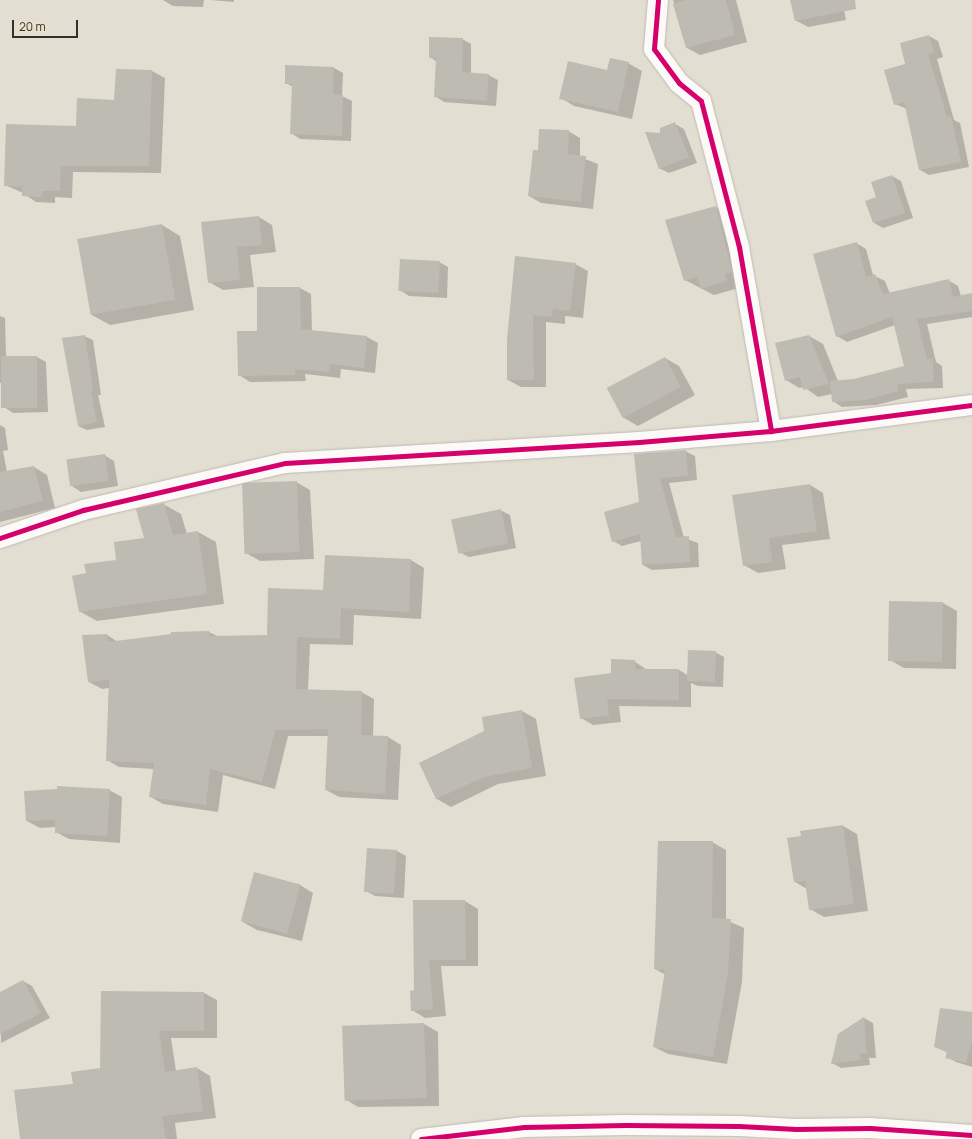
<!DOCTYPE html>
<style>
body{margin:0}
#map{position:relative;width:972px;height:1139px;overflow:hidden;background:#e3ded2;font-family:Manrope,sans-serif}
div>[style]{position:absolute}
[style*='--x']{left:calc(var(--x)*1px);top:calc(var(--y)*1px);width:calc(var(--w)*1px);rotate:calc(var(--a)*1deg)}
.shadow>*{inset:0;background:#0003}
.building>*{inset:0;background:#bebbb2;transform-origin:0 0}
.roads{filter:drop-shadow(0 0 1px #bebab1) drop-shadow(0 0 1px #bebab1)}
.minor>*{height:20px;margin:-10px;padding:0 10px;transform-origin:10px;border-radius:10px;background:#fbfaf8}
.cycleway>*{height:5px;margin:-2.5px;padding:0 2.5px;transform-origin:2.5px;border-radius:2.5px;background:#d6006c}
span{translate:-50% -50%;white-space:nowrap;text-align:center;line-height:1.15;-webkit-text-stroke:3px #e9e2cc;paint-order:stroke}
.scale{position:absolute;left:12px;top:20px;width:66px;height:18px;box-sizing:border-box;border:2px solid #323028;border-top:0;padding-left:5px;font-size:12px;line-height:14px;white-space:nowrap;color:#323028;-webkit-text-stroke:3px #e9e2cc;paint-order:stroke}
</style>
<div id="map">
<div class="shadow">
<div style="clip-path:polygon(163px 0,204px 0,203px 7px,173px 6px)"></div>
<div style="clip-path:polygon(210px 0,234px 0,234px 2px)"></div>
<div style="clip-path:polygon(673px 0,736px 0,747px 42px,700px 55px,687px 48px)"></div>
<div style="clip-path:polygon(791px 0,842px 0,846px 20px,808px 27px,795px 20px)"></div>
<div style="clip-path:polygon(929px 36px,938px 41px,943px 57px,937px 59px,954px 120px,960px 123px,969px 167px,929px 175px,920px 170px,907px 109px,895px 104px,906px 65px)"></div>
<div style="clip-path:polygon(462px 39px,471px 44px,471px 74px,488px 75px,498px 80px,496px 106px,444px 102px,435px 96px,437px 62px,430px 57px)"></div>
<div style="clip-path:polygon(628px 63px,642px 71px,632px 119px,574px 106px,561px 98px)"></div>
<div style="clip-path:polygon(334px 68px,343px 73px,342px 96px,352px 101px,351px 141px,300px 139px,291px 133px,293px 87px,286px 83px)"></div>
<div style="clip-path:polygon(117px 70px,152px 71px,165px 78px,161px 173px,73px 172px,72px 198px,55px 197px,55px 203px,36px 202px,23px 193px,5px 185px,77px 127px,115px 101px)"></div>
<div style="clip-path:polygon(675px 124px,684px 129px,697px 163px,669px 173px,659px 168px)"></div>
<div style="clip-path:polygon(568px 131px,580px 138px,580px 157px,598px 164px,593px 209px,541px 203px,529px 196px,539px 151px)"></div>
<div style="clip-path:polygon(892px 176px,901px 181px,913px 218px,883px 228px,874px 223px,877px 198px)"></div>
<div style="clip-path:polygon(716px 207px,728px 214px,739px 288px,714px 295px,685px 280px,666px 221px)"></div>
<div style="clip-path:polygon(259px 217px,272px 225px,276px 252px,250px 255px,254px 287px,223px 290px,209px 282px)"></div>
<div style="clip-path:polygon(162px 225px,180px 236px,194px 310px,110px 325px,92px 315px,79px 240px)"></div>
<div style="clip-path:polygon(856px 243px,866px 249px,873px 275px,885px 281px,890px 294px,948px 280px,958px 286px,961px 296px,972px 294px,972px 317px,927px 324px,936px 362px,942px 366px,943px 388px,906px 389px,908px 397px,876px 405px,842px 407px,833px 401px,832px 394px,818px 397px,804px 387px,799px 388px,786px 380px,809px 336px,823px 344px,838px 381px,855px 380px,905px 367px,895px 325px,847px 342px,837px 336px)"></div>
<div style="clip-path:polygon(439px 262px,448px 267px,447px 298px,409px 296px,400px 290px)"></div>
<div style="clip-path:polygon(575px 264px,588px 271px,583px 318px,565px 316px,565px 324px,546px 322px,546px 387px,521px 387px,508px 380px,508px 339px)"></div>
<div style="clip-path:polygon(300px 288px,311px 294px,312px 331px,367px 337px,378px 343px,375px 373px,341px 369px,340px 378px,305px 374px,306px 381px,250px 382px,239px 375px,258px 332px)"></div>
<div style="clip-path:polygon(0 316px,5px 318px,6px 357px,37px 357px,46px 362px,48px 412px,13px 413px,4px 407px,3px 383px,0 383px)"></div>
<div style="clip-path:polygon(84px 336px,93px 340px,101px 395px,98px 395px,105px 427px,87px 430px,78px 426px)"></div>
<div style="clip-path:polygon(665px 358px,679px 366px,695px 395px,638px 426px,624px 418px,608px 388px)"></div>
<div style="clip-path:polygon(0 425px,5px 428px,8px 450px,3px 451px,7px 472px,34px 467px,47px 475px,55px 508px,0 522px)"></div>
<div style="clip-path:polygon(685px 451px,695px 456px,697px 480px,669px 483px,684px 538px,698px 543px,699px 567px,652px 570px,643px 565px,641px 541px,622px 546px,613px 541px,640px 503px,635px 455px)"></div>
<div style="clip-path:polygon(104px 455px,114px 461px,118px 486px,81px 492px,72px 486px)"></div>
<div style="clip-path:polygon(296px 482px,310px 490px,314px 559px,260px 561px,246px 553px)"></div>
<div style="clip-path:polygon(810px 485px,823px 493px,830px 539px,782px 545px,786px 569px,758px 573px,744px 565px)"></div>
<div style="clip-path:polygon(163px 504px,181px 514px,187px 534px,198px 532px,216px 542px,224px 604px,97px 621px,79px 611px,87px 573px,117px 561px,145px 539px)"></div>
<div style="clip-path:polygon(500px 510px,510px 515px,516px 548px,469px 557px,459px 552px)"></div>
<div style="clip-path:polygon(411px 560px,424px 568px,421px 619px,354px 615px,353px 645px,310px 644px,308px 690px,361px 692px,374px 699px,373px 736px,388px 737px,401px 745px,398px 800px,339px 797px,326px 790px,329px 736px,288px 736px,275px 789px,223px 775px,218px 812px,163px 804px,151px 797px,154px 769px,119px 767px,107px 760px,109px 688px,102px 689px,89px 682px,107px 635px,118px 642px,209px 632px,219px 637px,268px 636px,324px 591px)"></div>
<div style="clip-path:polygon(890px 602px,943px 603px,957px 611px,956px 669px,904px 668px,890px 660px)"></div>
<div style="clip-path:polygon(715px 652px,724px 657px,723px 687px,698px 686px,691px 683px,691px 707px,619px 706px,621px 722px,593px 725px,581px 718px,634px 661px,647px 670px,679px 670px,689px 676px)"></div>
<div style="clip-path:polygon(522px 711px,536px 719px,546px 776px,498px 784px,451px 807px,437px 799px,420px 763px,485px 732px)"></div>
<div style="clip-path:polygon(109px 790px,122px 797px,120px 843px,69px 839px,56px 832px,56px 827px,40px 828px,27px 821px)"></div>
<div style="clip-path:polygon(843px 826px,857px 834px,868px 911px,824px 917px,810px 909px,807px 889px,795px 882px)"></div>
<div style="clip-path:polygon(712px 842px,726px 850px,726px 920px,744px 928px,742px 982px,727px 1064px,668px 1054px,654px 1047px,666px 975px,655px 969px)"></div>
<div style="clip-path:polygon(368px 849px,397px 851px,406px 856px,404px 898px,375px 896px,366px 891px)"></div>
<div style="clip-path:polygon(300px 885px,313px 893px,302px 941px,257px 930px,243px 922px)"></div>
<div style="clip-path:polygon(414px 901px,465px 901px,478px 909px,478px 966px,441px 966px,446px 1016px,425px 1018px,412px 1010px,415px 991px)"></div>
<div style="clip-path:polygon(23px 981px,32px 986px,50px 1018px,1px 1043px,0 993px)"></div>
<div style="clip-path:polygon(204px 993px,217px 1000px,217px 1038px,171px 1038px,176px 1071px,197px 1068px,210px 1076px,216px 1118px,175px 1123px,177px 1139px,21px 1139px,74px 1085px,101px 1069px)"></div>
<div style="clip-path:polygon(972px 1013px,972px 1067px,956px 1062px,947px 1057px,948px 1053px,935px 1046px)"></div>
<div style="clip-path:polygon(864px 1018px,873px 1023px,876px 1058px,869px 1058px,870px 1065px,841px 1068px,832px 1063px,839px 1034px)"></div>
<div style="clip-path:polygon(424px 1024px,438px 1032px,439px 1106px,358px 1107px,345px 1099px)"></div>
</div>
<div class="building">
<div style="clip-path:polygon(687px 0,726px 0,735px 35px,686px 48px,673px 4px)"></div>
<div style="clip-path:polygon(790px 0,855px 0,856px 9px,795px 21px)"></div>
<div style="clip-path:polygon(929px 35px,934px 52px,928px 54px,947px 117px,951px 116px,961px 162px,919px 170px,904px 102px,894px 105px,884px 70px,905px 64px,900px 43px)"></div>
<div style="clip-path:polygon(429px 37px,463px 38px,462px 72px,489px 74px,487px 101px,434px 97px,436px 58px,429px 58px)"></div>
<div style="clip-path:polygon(610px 58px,629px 62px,618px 112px,559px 99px,568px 61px,607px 70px)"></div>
<div style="clip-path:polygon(285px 65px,334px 67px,333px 94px,343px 95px,342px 136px,290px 134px,292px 84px,285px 84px)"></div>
<div style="clip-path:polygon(116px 69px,152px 70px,149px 166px,61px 166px,60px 191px,43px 191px,42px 197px,22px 196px,22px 187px,4px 186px,6px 124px,76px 126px,77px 98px,114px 100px)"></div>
<div style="clip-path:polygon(675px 122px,689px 157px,659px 169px,645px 132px,660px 133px,660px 128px)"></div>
<div style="clip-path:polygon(539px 129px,569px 130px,568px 154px,586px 156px,581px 202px,528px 196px,533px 150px,538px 150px)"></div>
<div style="clip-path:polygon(892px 175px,905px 213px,873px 223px,865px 201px,876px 197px,871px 182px)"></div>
<div style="clip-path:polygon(716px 206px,732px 272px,725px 274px,727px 281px,701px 289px,697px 277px,684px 281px,665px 220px)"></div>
<div style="clip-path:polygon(259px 216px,262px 245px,237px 247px,240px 280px,208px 283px,201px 222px)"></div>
<div style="left:162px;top:224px;width:77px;height:86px;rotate:80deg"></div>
<div style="clip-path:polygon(857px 242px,866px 277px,875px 274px,883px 294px,949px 279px,953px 297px,972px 293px,972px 311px,917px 319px,927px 359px,933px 359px,934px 382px,897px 384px,899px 391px,866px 400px,832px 402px,830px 381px,854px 379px,904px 366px,892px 317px,836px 337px,813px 254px)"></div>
<div style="clip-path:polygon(515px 256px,576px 263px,570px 311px,553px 309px,552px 317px,533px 315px,534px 380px,507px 380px,507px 339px)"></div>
<div style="left:400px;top:259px;width:40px;height:32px;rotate:3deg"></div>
<div style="clip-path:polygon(257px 287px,300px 287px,301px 329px,367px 336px,364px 368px,330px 364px,329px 372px,295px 369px,295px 375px,238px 376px,237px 331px,257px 331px)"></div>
<div style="clip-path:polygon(85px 335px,93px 390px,91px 391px,97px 422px,78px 426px,62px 338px)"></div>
<div style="clip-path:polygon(809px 335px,829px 384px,803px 390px,800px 377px,785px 381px,775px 343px)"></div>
<div style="left:1px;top:356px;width:36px;height:52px"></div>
<div style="left:665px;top:357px;width:34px;height:66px;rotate:62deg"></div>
<div style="clip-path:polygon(686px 450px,688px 476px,660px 478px,676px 537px,689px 536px,690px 562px,642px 565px,640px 534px,612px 542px,604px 512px,639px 502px,634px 454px)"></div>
<div style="left:105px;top:454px;width:27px;height:39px;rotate:82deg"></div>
<div style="clip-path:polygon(34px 466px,43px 501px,0 512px,0 472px)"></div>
<div style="left:297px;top:481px;width:71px;height:55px;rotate:88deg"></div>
<div style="clip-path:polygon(810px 484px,817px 531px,769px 538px,772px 562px,743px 566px,732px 495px)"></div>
<div style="clip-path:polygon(164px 503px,173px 535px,198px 531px,207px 594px,79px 612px,72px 576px,86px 573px,84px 564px,116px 560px,114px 542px,144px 538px,136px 509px)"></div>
<div style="left:501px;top:509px;width:35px;height:51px;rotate:78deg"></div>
<div style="clip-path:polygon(325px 555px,411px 559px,409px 612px,341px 608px,340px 639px,297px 637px,296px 689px,362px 691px,361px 735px,388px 736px,385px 794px,325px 790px,328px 729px,275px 730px,262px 782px,210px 769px,206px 805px,149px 797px,154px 763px,106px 761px,109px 680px,88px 682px,82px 635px,107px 634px,108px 642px,171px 634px,171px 632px,209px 631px,210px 636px,267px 635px,268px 588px,323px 590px)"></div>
<div style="left:889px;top:601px;width:54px;height:60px;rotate:1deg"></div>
<div style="left:688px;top:650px;width:28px;height:31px;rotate:2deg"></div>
<div style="clip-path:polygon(611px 659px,635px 660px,635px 669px,679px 669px,679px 700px,607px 699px,609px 715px,580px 719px,574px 678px,611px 673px)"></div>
<div style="clip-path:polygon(522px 710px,532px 768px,484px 777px,436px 799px,419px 763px,484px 731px,482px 717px)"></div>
<div style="clip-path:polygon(57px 786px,110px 789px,107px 836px,55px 833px,55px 820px,26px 821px,24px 791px,57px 789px)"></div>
<div style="clip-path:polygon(843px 825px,854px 904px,809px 910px,805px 881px,794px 882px,787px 838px,801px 836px,800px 831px)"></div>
<div style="clip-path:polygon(658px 841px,713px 841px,712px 918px,731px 919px,728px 973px,713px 1057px,653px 1047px,665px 970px,654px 969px)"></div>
<div style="left:367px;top:848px;width:30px;height:44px;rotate:4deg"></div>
<div style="left:254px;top:872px;width:48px;height:51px;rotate:15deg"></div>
<div style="clip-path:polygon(413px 900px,465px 900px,466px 960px,429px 960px,433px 1009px,411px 1011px,410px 991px,414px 990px)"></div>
<div style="clip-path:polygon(23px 980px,41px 1013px,0 1034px,0 992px)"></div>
<div style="clip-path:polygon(101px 991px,204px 992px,204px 1031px,159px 1031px,165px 1072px,197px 1067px,203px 1111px,162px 1116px,166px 1139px,20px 1139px,14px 1090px,73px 1084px,71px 1072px,100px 1068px)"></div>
<div style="clip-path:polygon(940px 1008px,972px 1012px,972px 1040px,966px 1063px,945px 1058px,947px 1052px,934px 1047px)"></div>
<div style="clip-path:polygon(864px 1017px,867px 1054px,860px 1053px,861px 1060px,831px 1064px,838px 1034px)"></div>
<div style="left:424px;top:1023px;width:75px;height:82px;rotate:88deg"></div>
</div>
<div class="roads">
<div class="minor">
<div style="--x:658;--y:0;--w:49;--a:94.7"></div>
<div style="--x:654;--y:49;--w:42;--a:53.7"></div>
<div style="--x:679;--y:83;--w:28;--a:39"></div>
<div style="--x:701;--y:101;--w:151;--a:75.4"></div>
<div style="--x:739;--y:247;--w:187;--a:80.1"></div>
<div style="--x:0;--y:538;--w:88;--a:-18.6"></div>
<div style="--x:83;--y:510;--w:207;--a:-13.1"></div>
<div style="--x:285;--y:463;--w:355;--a:-3.4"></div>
<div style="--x:639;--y:442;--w:132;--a:-4.8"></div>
<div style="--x:771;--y:431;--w:203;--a:-7.4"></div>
<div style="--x:421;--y:1139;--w:104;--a:-6.6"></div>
<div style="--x:524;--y:1127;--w:101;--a:-1.1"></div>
<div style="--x:625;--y:1125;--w:114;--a:0.5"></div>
<div style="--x:739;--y:1126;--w:57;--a:3"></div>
<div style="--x:796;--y:1129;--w:74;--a:-0.8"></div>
<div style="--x:870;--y:1128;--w:102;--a:3.9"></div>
</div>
</div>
<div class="cycleway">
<div style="--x:658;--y:0;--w:49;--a:94.7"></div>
<div style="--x:654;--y:49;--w:42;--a:53.7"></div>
<div style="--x:679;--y:83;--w:28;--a:39"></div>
<div style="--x:701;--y:101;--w:151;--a:75.4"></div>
<div style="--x:739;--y:247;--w:187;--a:80.1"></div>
<div style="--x:0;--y:538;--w:88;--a:-18.6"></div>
<div style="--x:83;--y:510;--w:207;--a:-13.1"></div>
<div style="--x:285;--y:463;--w:355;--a:-3.4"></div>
<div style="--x:639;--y:442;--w:132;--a:-4.8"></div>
<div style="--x:771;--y:431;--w:203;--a:-7.4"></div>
<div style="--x:421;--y:1139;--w:104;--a:-6.6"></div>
<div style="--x:524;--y:1127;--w:101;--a:-1.1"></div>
<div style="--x:625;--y:1125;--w:114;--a:0.5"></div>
<div style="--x:739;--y:1126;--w:57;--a:3"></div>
<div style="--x:796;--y:1129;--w:74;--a:-0.8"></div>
<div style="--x:870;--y:1128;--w:102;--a:3.9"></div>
</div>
<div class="scale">20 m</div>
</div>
